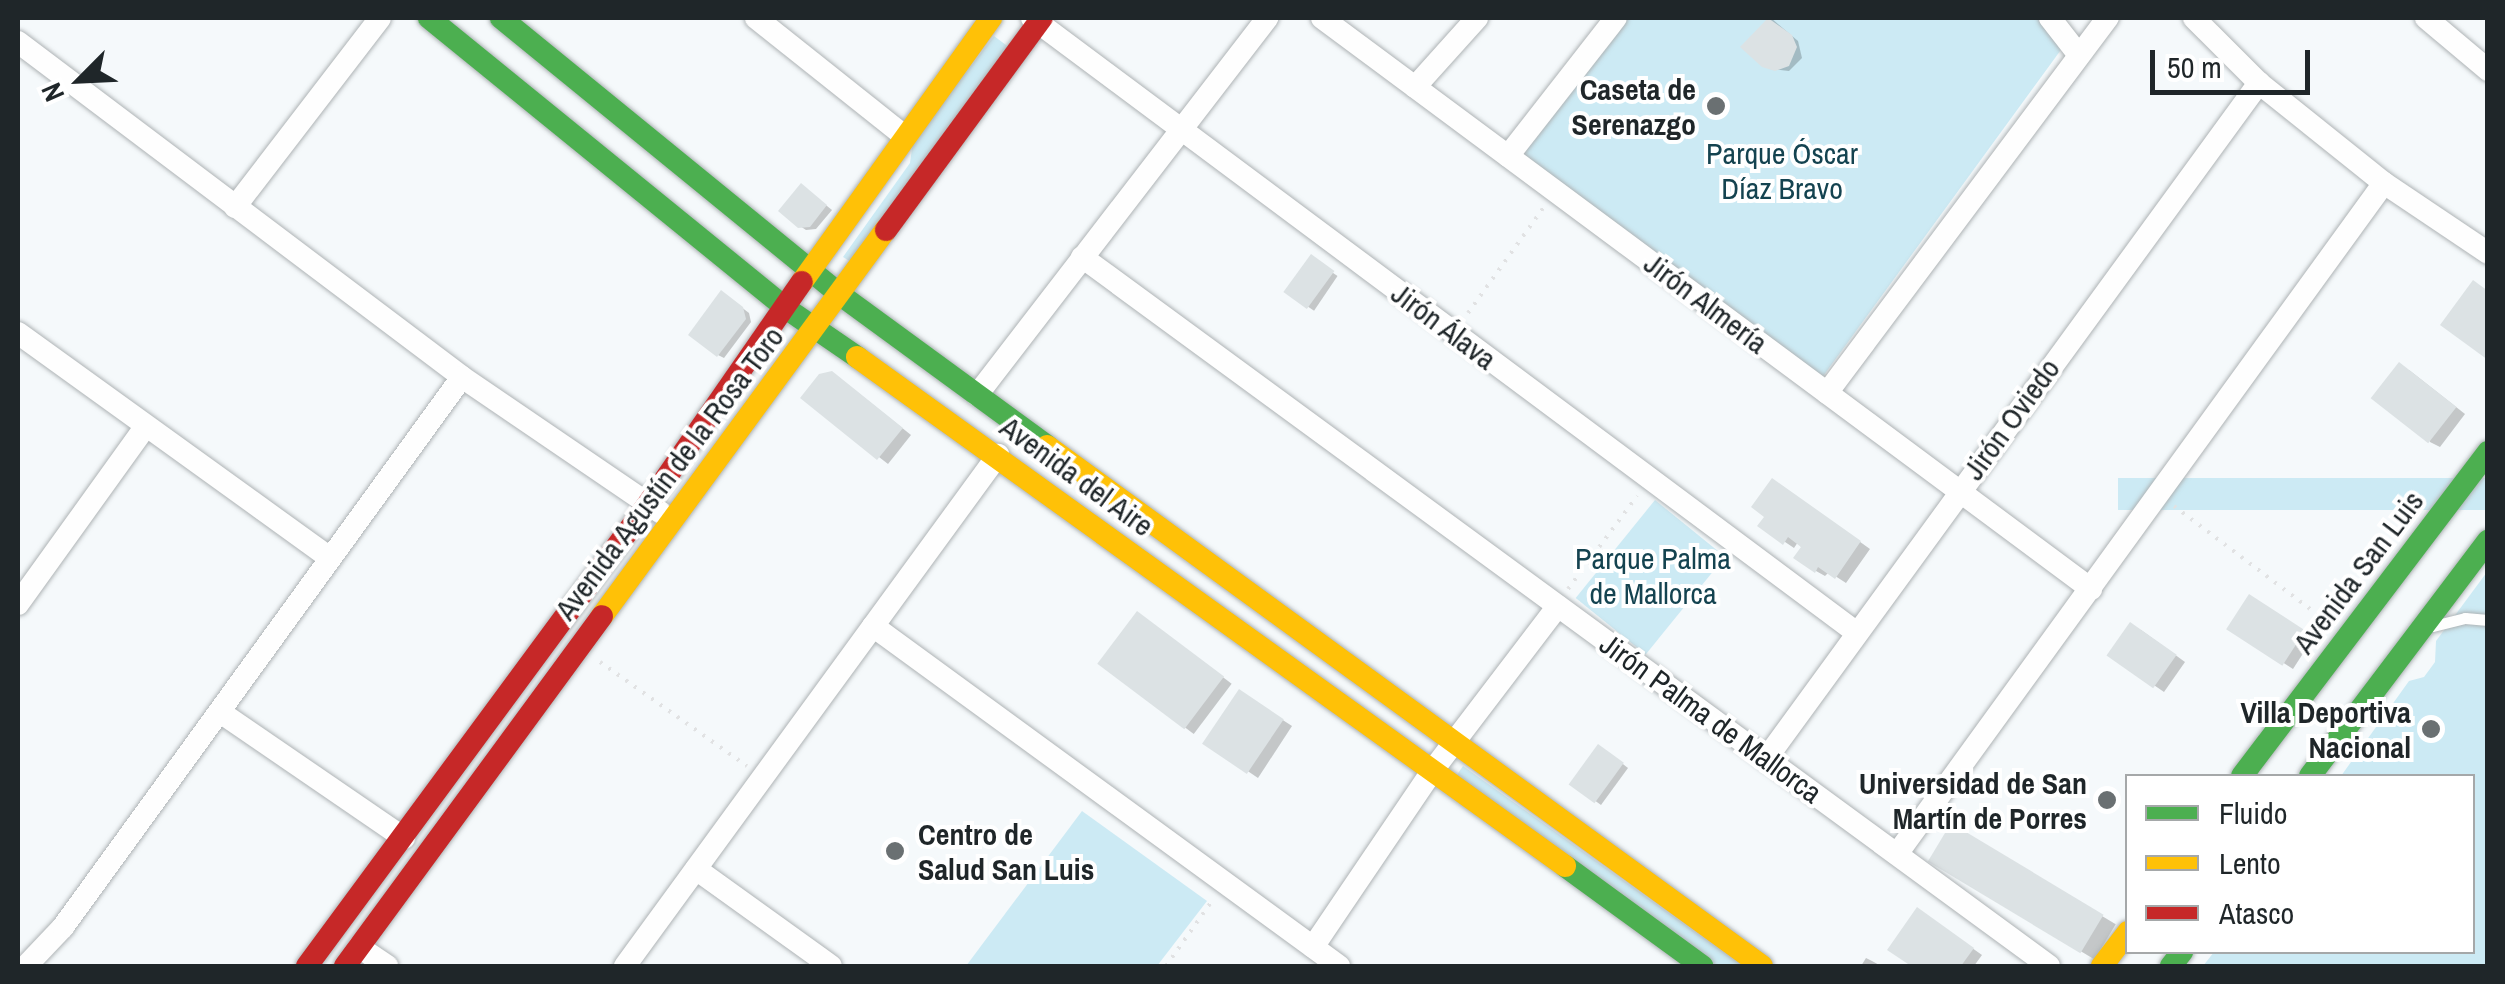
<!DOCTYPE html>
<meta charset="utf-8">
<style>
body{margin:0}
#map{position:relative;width:2505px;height:984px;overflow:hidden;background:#f5f9fb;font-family:"Archivo Narrow",sans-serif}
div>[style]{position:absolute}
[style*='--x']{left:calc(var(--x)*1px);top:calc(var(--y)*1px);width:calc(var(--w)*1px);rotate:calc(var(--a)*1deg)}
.green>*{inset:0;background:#cceaf4;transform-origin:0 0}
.shadow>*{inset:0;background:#0003;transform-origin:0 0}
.building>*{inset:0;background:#dce2e4;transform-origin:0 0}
.round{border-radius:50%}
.path>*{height:4px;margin-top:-2px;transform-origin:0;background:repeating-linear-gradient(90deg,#e1e2e3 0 2.5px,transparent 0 10.5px)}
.roads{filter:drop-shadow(0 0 2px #aeb3b5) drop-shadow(0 0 2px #aeb3b5)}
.lane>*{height:11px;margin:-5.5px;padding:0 5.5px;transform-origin:5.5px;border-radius:5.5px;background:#fefefe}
.street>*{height:22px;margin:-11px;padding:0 11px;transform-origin:11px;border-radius:11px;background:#fefefe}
.fast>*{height:22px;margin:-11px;padding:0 11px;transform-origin:11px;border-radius:11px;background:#4caf50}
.slow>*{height:22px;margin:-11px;padding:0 11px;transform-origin:11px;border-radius:11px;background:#ffc107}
.jam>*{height:22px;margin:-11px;padding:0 11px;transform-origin:11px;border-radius:11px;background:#c62828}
.dots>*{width:28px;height:28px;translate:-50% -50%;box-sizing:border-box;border:5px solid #fff;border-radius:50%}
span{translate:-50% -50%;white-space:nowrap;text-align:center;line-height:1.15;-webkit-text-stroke:8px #fff;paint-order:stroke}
.poi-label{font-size:30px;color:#1f2629;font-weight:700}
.right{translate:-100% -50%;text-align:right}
.left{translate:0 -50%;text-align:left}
.park-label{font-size:30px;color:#144350}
.street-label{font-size:30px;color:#1f2629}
.frame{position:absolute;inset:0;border:20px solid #1f2629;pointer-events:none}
.legend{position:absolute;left:2125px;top:774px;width:350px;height:180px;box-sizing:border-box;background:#fff;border:2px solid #a5a8a9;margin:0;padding:12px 18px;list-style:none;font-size:30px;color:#1f2629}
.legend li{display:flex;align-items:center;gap:20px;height:50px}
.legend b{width:50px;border:2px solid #a5a8a9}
.north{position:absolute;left:30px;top:30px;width:100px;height:100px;-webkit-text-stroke:8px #fff;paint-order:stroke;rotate:246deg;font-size:28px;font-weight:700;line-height:40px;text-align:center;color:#1f2629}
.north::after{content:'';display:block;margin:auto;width:35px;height:45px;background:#1f2629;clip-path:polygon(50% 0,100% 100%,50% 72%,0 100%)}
.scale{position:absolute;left:2150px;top:50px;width:160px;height:45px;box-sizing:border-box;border:5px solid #1f2629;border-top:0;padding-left:12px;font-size:30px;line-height:35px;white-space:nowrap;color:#1f2629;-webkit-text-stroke:8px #fff;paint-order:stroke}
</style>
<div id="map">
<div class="green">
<div style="clip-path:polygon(1624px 18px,2040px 18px,2063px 47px,1816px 386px,1512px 159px)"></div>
<div style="clip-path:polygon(994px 36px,1010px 48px,851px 262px,843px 257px,910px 163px,913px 141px)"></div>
<div style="left:2487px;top:478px;width:32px;height:369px;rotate:90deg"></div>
<div style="left:1655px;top:500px;width:90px;height:126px;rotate:39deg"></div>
<div style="clip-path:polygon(2487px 572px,2487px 966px,2203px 966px,2214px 952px,2472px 952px,2472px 776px,2341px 776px,2409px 681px,2424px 677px,2435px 662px,2436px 641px)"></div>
<div style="clip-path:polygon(1463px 766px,1743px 966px,1706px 966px,1452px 782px)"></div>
<div style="clip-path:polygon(1082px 811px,1207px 901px,1157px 966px,966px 966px)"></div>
</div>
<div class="shadow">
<div style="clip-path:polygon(1771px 18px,1798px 41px,1802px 58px,1789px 71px,1770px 69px,1744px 46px)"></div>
<div style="clip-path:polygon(1712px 103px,1724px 103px,1726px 112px,1714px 113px)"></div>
<div style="clip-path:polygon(807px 190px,832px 210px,816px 229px,806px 230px,800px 226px)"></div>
<div style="left:1311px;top:258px;width:32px;height:42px;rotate:34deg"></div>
<div style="clip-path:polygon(728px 297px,749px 313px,751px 322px,724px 358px,718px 355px)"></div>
<div style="clip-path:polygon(2409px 370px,2465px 414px,2440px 447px,2430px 442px)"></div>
<div style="clip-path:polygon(842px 380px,911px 435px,888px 464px,803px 398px)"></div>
<div style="clip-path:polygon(1782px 486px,1870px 549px,1846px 583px,1829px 572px,1825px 576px,1816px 571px,1798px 542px,1794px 548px,1761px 526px)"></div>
<div style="clip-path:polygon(2259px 602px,2313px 638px,2293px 669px,2229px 628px)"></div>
<div style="left:1147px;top:620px;width:106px;height:63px;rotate:37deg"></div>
<div style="clip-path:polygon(2141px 630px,2185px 662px,2164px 692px,2110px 655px)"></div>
<div style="clip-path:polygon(1249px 698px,1292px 726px,1258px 778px,1206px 743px)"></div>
<div style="clip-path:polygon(1605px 750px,1628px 768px,1601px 805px,1572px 784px)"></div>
<div style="left:1952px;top:826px;width:191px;height:41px;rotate:31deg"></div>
<div style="clip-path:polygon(1927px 916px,1982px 955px,1974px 966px,1915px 966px,1891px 949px)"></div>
<div style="clip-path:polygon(1866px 958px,1872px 961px,1881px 966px,1861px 966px)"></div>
</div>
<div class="building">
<div style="clip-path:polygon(1768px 18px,1792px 35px,1797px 47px,1789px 66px,1775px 71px,1762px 67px,1740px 47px)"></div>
<div class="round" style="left:1707px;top:98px;width:18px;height:18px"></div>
<div style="clip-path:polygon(801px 183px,827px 205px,810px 227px,798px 228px,778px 211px)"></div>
<div style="left:1311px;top:254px;width:29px;height:47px;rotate:36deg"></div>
<div style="clip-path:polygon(2473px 280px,2488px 291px,2488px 360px,2440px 325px)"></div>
<div style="clip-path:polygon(721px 290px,743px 307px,746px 319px,717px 357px,688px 335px)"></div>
<div style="left:2399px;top:362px;width:73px;height:46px;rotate:38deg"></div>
<div style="clip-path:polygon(832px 371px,903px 428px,877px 460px,800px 398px,819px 374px)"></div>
<div style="clip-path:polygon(1772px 478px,1861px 541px,1835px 579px,1818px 567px,1815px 573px,1793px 558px,1801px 547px,1788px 537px,1783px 545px,1757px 526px,1764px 517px,1751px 507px)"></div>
<div style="left:2249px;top:594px;width:67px;height:42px;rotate:33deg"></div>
<div style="left:1137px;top:611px;width:109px;height:66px;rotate:37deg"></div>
<div style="left:2130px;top:622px;width:57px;height:41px;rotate:35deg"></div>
<div style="left:1239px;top:689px;width:54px;height:66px;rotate:34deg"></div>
<div style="left:1598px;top:744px;width:32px;height:50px;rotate:36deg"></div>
<div style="left:1951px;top:823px;width:178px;height:45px;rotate:31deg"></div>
<div style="clip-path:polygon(1917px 907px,1974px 948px,1961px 966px,1911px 966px,1887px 950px)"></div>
</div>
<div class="path">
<div style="--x:1468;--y:313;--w:130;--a:-54.4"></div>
<div style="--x:2174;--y:506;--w:191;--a:37.1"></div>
<div style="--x:1568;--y:589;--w:116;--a:-53.4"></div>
<div style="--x:600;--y:662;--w:180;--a:35.3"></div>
<div style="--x:1166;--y:966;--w:80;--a:-54.7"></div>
</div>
<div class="roads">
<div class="lane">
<div style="--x:2433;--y:626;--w:33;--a:-14"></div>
<div style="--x:2465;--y:618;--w:23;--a:5"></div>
</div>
<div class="street">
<div style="--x:756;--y:18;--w:188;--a:38.5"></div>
<div style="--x:1032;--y:18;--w:1029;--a:36.7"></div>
<div style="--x:1322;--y:18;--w:958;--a:36.59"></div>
<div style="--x:2050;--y:18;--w:46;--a:52.1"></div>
<div style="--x:2194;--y:18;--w:92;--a:45"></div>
<div style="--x:2259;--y:83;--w:160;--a:38.7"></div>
<div style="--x:2384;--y:183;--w:125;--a:33.9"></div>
<div style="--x:2426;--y:18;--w:81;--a:40"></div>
<div style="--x:18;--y:42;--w:556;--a:37.03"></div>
<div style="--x:462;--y:377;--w:240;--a:34.3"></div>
<div style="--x:1415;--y:87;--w:93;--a:-48.1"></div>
<div style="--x:1508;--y:156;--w:175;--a:-52"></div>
<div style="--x:235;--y:207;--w:238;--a:-52.5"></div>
<div style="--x:1082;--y:257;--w:1199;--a:36.25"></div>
<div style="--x:18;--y:333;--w:385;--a:35.8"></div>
<div style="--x:1827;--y:393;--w:469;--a:-53.2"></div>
<div style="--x:977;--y:395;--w:476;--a:-52.4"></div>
<div style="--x:18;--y:604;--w:219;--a:-54.3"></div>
<div style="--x:873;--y:626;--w:577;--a:36.12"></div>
<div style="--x:220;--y:712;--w:223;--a:34.4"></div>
<div style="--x:1766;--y:759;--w:837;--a:-53.9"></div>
<div style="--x:1897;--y:854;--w:829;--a:-54.03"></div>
<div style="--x:696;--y:869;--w:166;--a:35.7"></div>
<div style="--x:359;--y:947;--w:34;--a:34"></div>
<div style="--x:1313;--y:947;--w:214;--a:-55.9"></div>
<div style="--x:1433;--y:770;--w:206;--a:-52.7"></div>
<div style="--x:26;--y:966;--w:54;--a:-46.5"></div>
<div style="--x:63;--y:927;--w:679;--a:-54.04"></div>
<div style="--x:625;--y:966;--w:633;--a:-53.87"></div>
</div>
<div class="fast">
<div style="--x:429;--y:18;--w:461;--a:39.1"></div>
<div style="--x:787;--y:309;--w:85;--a:34.4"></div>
<div style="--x:501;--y:18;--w:435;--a:39.2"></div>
<div style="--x:838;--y:293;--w:259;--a:36.2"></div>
<div style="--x:2242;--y:776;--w:407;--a:-52.8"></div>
<div style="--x:2310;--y:776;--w:295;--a:-52.9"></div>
<div style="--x:1565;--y:866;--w:170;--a:36.1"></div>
<div style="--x:2171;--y:966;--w:18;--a:-52"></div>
</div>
<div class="slow">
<div style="--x:802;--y:282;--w:325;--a:-54.4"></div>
<div style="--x:857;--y:357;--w:872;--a:35.71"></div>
<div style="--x:1047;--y:446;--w:884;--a:36.03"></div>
<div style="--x:602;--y:616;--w:479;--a:-53.7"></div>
<div style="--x:2102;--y:966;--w:43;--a:-52.6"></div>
</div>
<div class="jam">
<div style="--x:886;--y:230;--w:263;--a:-53.7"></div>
<div style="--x:307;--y:966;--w:574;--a:-53.57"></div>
<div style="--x:648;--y:504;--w:270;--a:-55.3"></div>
<div style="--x:345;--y:966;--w:434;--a:-53.7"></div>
</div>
</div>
<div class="dots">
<div style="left:1716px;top:106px;background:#6a7072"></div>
<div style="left:2431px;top:729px;background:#6a7072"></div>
<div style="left:2107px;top:800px;background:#6a7072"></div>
<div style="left:895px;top:851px;background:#6a7072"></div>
</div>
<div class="poi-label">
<span class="right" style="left:1696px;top:106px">Caseta de<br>Serenazgo</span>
<span class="right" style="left:2411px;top:729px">Villa Deportiva<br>Nacional</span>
<span class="right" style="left:2087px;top:800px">Universidad de San<br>Martín de Porres</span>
<span class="left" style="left:918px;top:851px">Centro de<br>Salud San Luis</span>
</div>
<div class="park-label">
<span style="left:1782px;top:170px">Parque Óscar<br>Díaz Bravo</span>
<span style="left:1653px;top:575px">Parque Palma<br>de Mallorca</span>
</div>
<div class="street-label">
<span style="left:1706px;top:303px;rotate:37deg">Jirón Almería</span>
<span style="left:1444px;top:326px;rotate:37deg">Jirón Álava</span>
<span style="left:2011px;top:419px;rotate:-54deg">Jirón Oviedo</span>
<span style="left:669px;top:473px;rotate:-53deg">Avenida Agustín de la Rosa Toro</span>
<span style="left:1077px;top:476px;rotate:36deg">Avenida del Aire</span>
<span style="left:2358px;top:572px;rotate:-53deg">Avenida San Luis</span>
<span style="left:1711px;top:718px;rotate:36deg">Jirón Palma de Mallorca</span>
</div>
<div class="frame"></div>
<ul class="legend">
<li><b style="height:12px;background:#4caf50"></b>Fluido</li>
<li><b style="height:12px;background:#ffc107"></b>Lento</li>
<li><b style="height:12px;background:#c62828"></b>Atasco</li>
</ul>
<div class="north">N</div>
<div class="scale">50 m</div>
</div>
